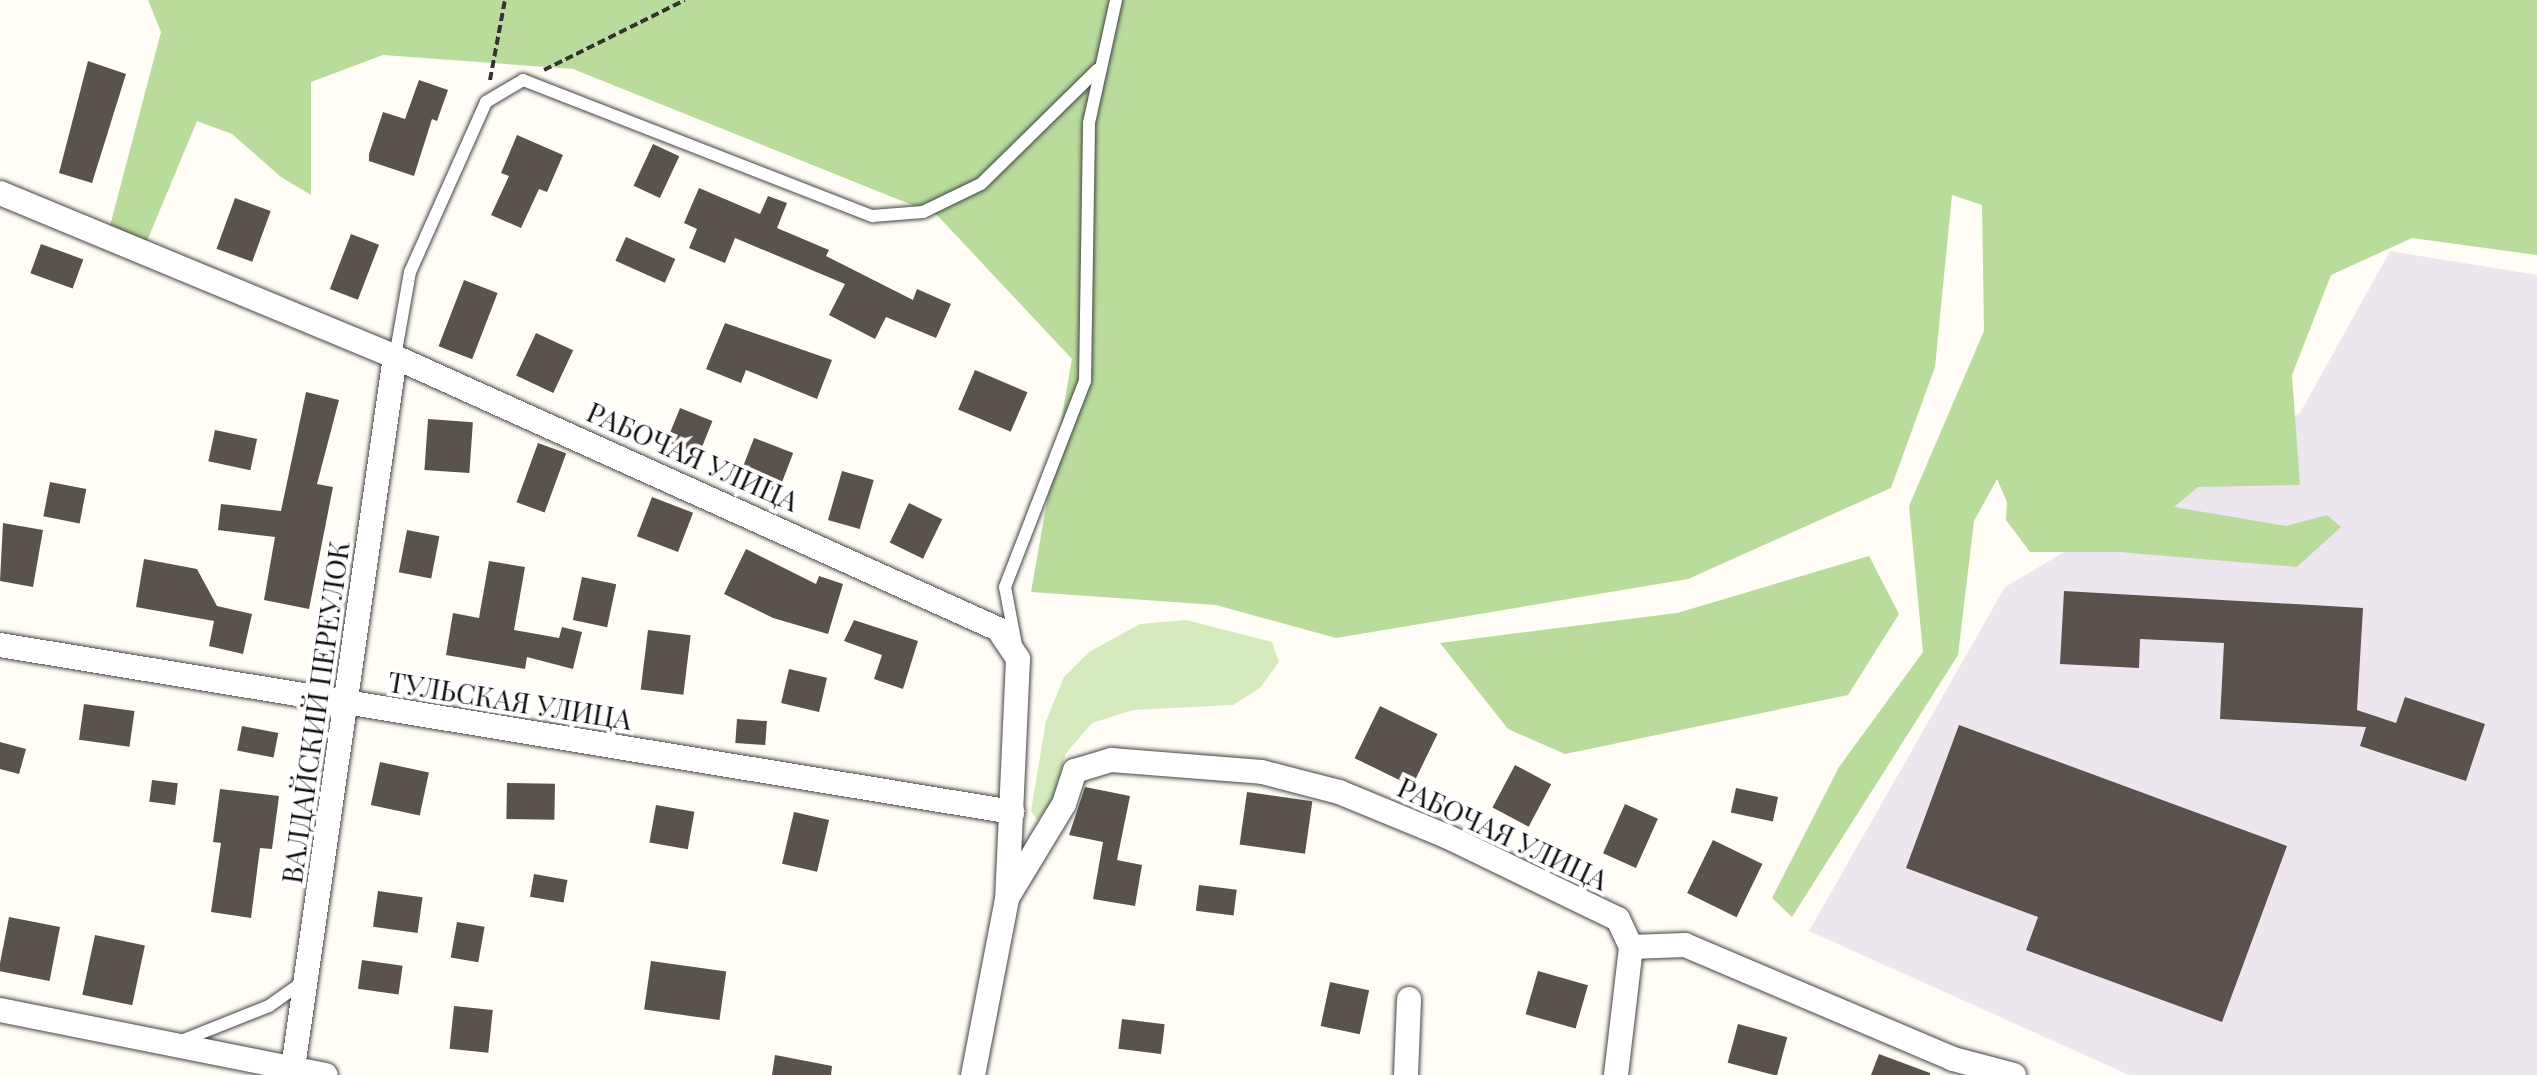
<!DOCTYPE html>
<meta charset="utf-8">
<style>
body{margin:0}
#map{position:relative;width:2537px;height:1075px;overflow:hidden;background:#fffdf5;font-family:"Playfair Display",serif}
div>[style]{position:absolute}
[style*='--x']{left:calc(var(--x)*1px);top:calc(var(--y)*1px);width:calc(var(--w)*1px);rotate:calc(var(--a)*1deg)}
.industrial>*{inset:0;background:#eee6ef}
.green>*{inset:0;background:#d5ebbd}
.forest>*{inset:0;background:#b9dc9c}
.building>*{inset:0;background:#5a524d;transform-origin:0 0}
.path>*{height:4px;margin-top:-2px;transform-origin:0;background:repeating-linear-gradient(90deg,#333 0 8px,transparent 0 12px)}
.roads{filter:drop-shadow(0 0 2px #444) drop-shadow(0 0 2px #444)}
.lane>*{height:12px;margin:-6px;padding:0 6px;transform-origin:6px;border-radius:6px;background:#fff}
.street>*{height:24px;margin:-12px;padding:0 12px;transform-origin:12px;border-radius:12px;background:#fff}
span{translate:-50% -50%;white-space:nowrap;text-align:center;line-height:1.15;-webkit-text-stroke:8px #fff;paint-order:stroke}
.street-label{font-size:28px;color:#111}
</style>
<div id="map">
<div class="industrial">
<div style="clip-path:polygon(2390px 251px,2537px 275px,2537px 1075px,2129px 1075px,1809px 931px,2005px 587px,2300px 413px)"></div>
</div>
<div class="green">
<div style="clip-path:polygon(1186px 620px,1272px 642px,1279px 662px,1260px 688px,1233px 705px,1133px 710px,1092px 723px,1066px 753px,1052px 804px,1037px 820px,1031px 811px,1046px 721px,1064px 677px,1089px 652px,1140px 624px)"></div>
</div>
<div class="forest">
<div style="clip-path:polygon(148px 0,2537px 0,2537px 255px,2412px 238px,2331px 275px,2292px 375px,2300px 485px,2198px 487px,2174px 507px,2286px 526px,2327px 515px,2341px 527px,2297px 567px,2119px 552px,2030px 552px,2006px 520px,2007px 502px,1997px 479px,1974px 521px,1958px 655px,1792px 917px,1772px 898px,1839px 767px,1923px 652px,1909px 506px,1984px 331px,1982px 205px,1952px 195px,1935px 367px,1891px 488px,1688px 579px,1336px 638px,1216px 605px,1031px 592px,1072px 359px,937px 215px,573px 69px,383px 55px,311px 82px,311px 195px,281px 177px,232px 134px,197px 121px,142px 253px,106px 241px,161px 32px)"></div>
<div style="clip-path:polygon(1869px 556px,1899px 614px,1848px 695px,1565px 754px,1508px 729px,1440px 643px,1677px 613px)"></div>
</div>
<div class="building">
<div style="clip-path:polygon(88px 61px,126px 74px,92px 183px,59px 173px)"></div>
<div style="clip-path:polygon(419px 80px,448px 90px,437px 121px,432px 119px,414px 176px,369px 161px,369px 154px,383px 112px,405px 119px)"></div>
<div style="clip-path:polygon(517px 135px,563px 155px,547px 192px,539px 189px,521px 228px,491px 215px,509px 176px,501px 173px)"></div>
<div style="left:653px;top:144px;width:29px;height:46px;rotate:25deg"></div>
<div style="clip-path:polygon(699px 188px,760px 214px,768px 196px,787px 203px,777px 228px,829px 250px,826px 256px,913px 300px,917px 289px,951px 304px,936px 338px,886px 317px,875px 339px,829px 315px,845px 284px,735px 238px,725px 263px,689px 248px,697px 229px,684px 223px)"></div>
<div style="left:235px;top:198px;width:38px;height:54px;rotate:20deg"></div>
<div style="left:351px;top:234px;width:30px;height:59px;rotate:21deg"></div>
<div style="left:626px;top:237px;width:54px;height:26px;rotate:24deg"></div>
<div style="left:41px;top:244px;width:45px;height:31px;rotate:20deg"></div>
<div style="left:464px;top:280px;width:36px;height:71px;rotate:21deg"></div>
<div style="clip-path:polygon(725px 323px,832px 360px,817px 399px,746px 370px,741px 383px,706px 369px)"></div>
<div style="left:536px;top:333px;width:41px;height:47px;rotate:25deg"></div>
<div style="left:975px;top:370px;width:57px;height:43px;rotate:23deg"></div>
<div style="clip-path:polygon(306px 392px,339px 400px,317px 484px,333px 487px,309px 609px,264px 600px,275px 537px,218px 530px,221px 504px,281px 511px)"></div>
<div style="left:680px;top:408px;width:35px;height:36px;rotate:22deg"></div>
<div style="left:428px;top:419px;width:45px;height:51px;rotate:4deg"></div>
<div style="left:215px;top:430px;width:43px;height:32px;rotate:12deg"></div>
<div style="left:754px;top:438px;width:42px;height:42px;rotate:21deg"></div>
<div style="left:538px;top:443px;width:30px;height:63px;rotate:20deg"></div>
<div style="left:842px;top:471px;width:33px;height:51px;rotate:16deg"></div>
<div style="left:50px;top:482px;width:37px;height:35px;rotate:11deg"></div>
<div style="left:652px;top:497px;width:44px;height:42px;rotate:21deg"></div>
<div style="left:909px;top:503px;width:37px;height:44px;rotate:26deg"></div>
<div style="clip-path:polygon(3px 523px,43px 530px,33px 587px,0 581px)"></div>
<div style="left:407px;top:530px;width:33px;height:43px;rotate:11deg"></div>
<div style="clip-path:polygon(746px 549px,816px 584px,819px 576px,843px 584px,828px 634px,773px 618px,724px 594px)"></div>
<div style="clip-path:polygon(144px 559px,197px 569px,217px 606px,252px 614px,243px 654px,209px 646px,214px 621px,136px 607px)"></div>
<div style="clip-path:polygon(489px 561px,525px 567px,514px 630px,559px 638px,562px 627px,582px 632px,573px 669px,527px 657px,525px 669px,446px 655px,453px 613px,479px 618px)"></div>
<div style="left:582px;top:577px;width:35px;height:44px;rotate:12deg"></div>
<div style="clip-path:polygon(2064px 591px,2363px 608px,2357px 710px,2396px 723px,2405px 697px,2485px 724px,2466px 781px,2360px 746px,2366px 727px,2220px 719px,2224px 643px,2140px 639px,2139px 668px,2060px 664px)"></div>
<div style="clip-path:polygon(854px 620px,918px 641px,903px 689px,874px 679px,882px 655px,844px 641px)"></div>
<div style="left:648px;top:630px;width:43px;height:60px;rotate:7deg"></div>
<div style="left:789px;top:669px;width:39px;height:35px;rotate:13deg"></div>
<div style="left:84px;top:704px;width:51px;height:36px;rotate:8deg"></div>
<div style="left:1380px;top:706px;width:64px;height:58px;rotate:26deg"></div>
<div style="left:737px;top:719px;width:30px;height:24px;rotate:4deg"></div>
<div style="clip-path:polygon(1959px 725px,2287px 846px,2222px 1022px,2026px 950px,2038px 917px,1906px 868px)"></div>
<div style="left:242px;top:726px;width:37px;height:25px;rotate:11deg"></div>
<div style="clip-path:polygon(0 742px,26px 749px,19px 774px,0 769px)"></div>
<div style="left:380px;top:762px;width:50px;height:44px;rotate:12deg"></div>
<div style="left:1515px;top:765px;width:41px;height:48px;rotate:28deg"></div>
<div style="left:152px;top:780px;width:26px;height:22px;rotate:7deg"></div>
<div style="left:507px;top:783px;width:48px;height:36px;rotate:1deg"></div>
<div style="clip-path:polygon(1085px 787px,1130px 796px,1117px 860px,1142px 865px,1135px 906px,1093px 899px,1103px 842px,1069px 835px)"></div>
<div style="left:1736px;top:788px;width:43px;height:25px;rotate:12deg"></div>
<div style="clip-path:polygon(220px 789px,279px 796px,272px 849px,260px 848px,251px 918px,211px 912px,221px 843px,213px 842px)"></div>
<div style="left:1247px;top:792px;width:66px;height:53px;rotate:8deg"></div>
<div style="left:1625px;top:804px;width:36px;height:54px;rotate:24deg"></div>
<div style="left:656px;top:805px;width:39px;height:38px;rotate:10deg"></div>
<div style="left:794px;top:812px;width:36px;height:53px;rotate:13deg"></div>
<div style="left:1713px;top:840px;width:55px;height:59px;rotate:26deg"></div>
<div style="left:534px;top:874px;width:34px;height:23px;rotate:10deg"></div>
<div style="left:1199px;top:885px;width:38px;height:26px;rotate:7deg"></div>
<div style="left:378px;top:891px;width:45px;height:36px;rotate:8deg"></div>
<div style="left:9px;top:917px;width:52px;height:55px;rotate:11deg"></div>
<div style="left:457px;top:922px;width:28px;height:36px;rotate:10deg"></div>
<div style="left:95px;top:935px;width:51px;height:61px;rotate:12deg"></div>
<div style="left:362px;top:960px;width:41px;height:29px;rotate:8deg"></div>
<div style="left:651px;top:961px;width:76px;height:49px;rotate:8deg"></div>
<div style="left:1538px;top:971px;width:52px;height:45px;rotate:16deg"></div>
<div style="left:1330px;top:982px;width:40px;height:45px;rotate:12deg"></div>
<div style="left:454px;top:1006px;width:39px;height:43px;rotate:6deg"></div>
<div style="left:1122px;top:1019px;width:43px;height:30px;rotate:7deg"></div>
<div style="left:1738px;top:1024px;width:51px;height:40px;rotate:15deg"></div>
<div style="clip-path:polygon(1879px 1054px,1930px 1073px,1930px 1075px,1871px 1075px)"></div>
<div style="clip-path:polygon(775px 1055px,832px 1066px,831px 1075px,772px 1075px)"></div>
</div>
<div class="path">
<div style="--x:544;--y:70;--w:157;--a:-26.4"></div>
<div style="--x:490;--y:80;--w:81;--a:-79.4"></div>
</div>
<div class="roads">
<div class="lane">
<div style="--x:395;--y:357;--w:86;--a:-80"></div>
<div style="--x:410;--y:272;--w:186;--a:-65.9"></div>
<div style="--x:486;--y:102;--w:43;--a:-30.7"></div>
<div style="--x:523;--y:80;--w:375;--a:21.3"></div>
<div style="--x:872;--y:216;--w:51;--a:-4.5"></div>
<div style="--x:923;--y:212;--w:64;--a:-25.8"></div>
<div style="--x:981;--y:184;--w:163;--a:-44.5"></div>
<div style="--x:1016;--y:645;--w:59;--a:-100.7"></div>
<div style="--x:1005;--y:587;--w:221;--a:-68.8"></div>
<div style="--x:1085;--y:381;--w:258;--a:-89.1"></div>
<div style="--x:1089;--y:123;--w:126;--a:-77.6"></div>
<div style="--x:181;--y:1041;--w:95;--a:-21.7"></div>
<div style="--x:269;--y:1006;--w:43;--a:-35.5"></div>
</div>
<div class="street">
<div style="--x:0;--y:193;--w:428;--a:22.5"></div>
<div style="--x:395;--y:357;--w:662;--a:24.28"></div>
<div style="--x:998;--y:629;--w:36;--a:56"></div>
<div style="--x:1018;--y:659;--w:240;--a:92.6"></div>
<div style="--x:1007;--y:899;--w:179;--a:100.9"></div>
<div style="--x:0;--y:645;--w:1026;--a:9.37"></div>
<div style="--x:1010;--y:893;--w:104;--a:-58.8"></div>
<div style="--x:1064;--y:804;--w:35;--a:-72"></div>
<div style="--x:1075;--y:771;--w:38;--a:-17"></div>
<div style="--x:1111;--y:760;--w:151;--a:4.5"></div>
<div style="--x:1262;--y:772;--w:80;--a:14.6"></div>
<div style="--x:1339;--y:792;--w:116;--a:22.4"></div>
<div style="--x:1446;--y:836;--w:191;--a:25.8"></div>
<div style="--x:1618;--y:919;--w:31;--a:65"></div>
<div style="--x:1631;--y:947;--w:54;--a:-2.1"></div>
<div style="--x:1685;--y:945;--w:291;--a:23"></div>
<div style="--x:1953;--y:1059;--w:63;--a:14.7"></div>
<div style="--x:0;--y:1010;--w:332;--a:11.3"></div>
<div style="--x:292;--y:1075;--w:725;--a:-81.84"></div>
<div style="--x:1406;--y:1075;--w:76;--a:-87.7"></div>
<div style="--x:1616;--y:1075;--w:129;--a:-83.3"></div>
</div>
</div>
<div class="street-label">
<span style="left:693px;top:456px;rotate:24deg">РАБОЧАЯ УЛИЦА</span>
<span style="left:510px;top:700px;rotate:9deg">ТУЛЬСКАЯ УЛИЦА</span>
<span style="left:315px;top:712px;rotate:-82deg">ВАЛДАЙСКИЙ ПЕРЕУЛОК</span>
<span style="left:1503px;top:833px;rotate:25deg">РАБОЧАЯ УЛИЦА</span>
</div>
</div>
